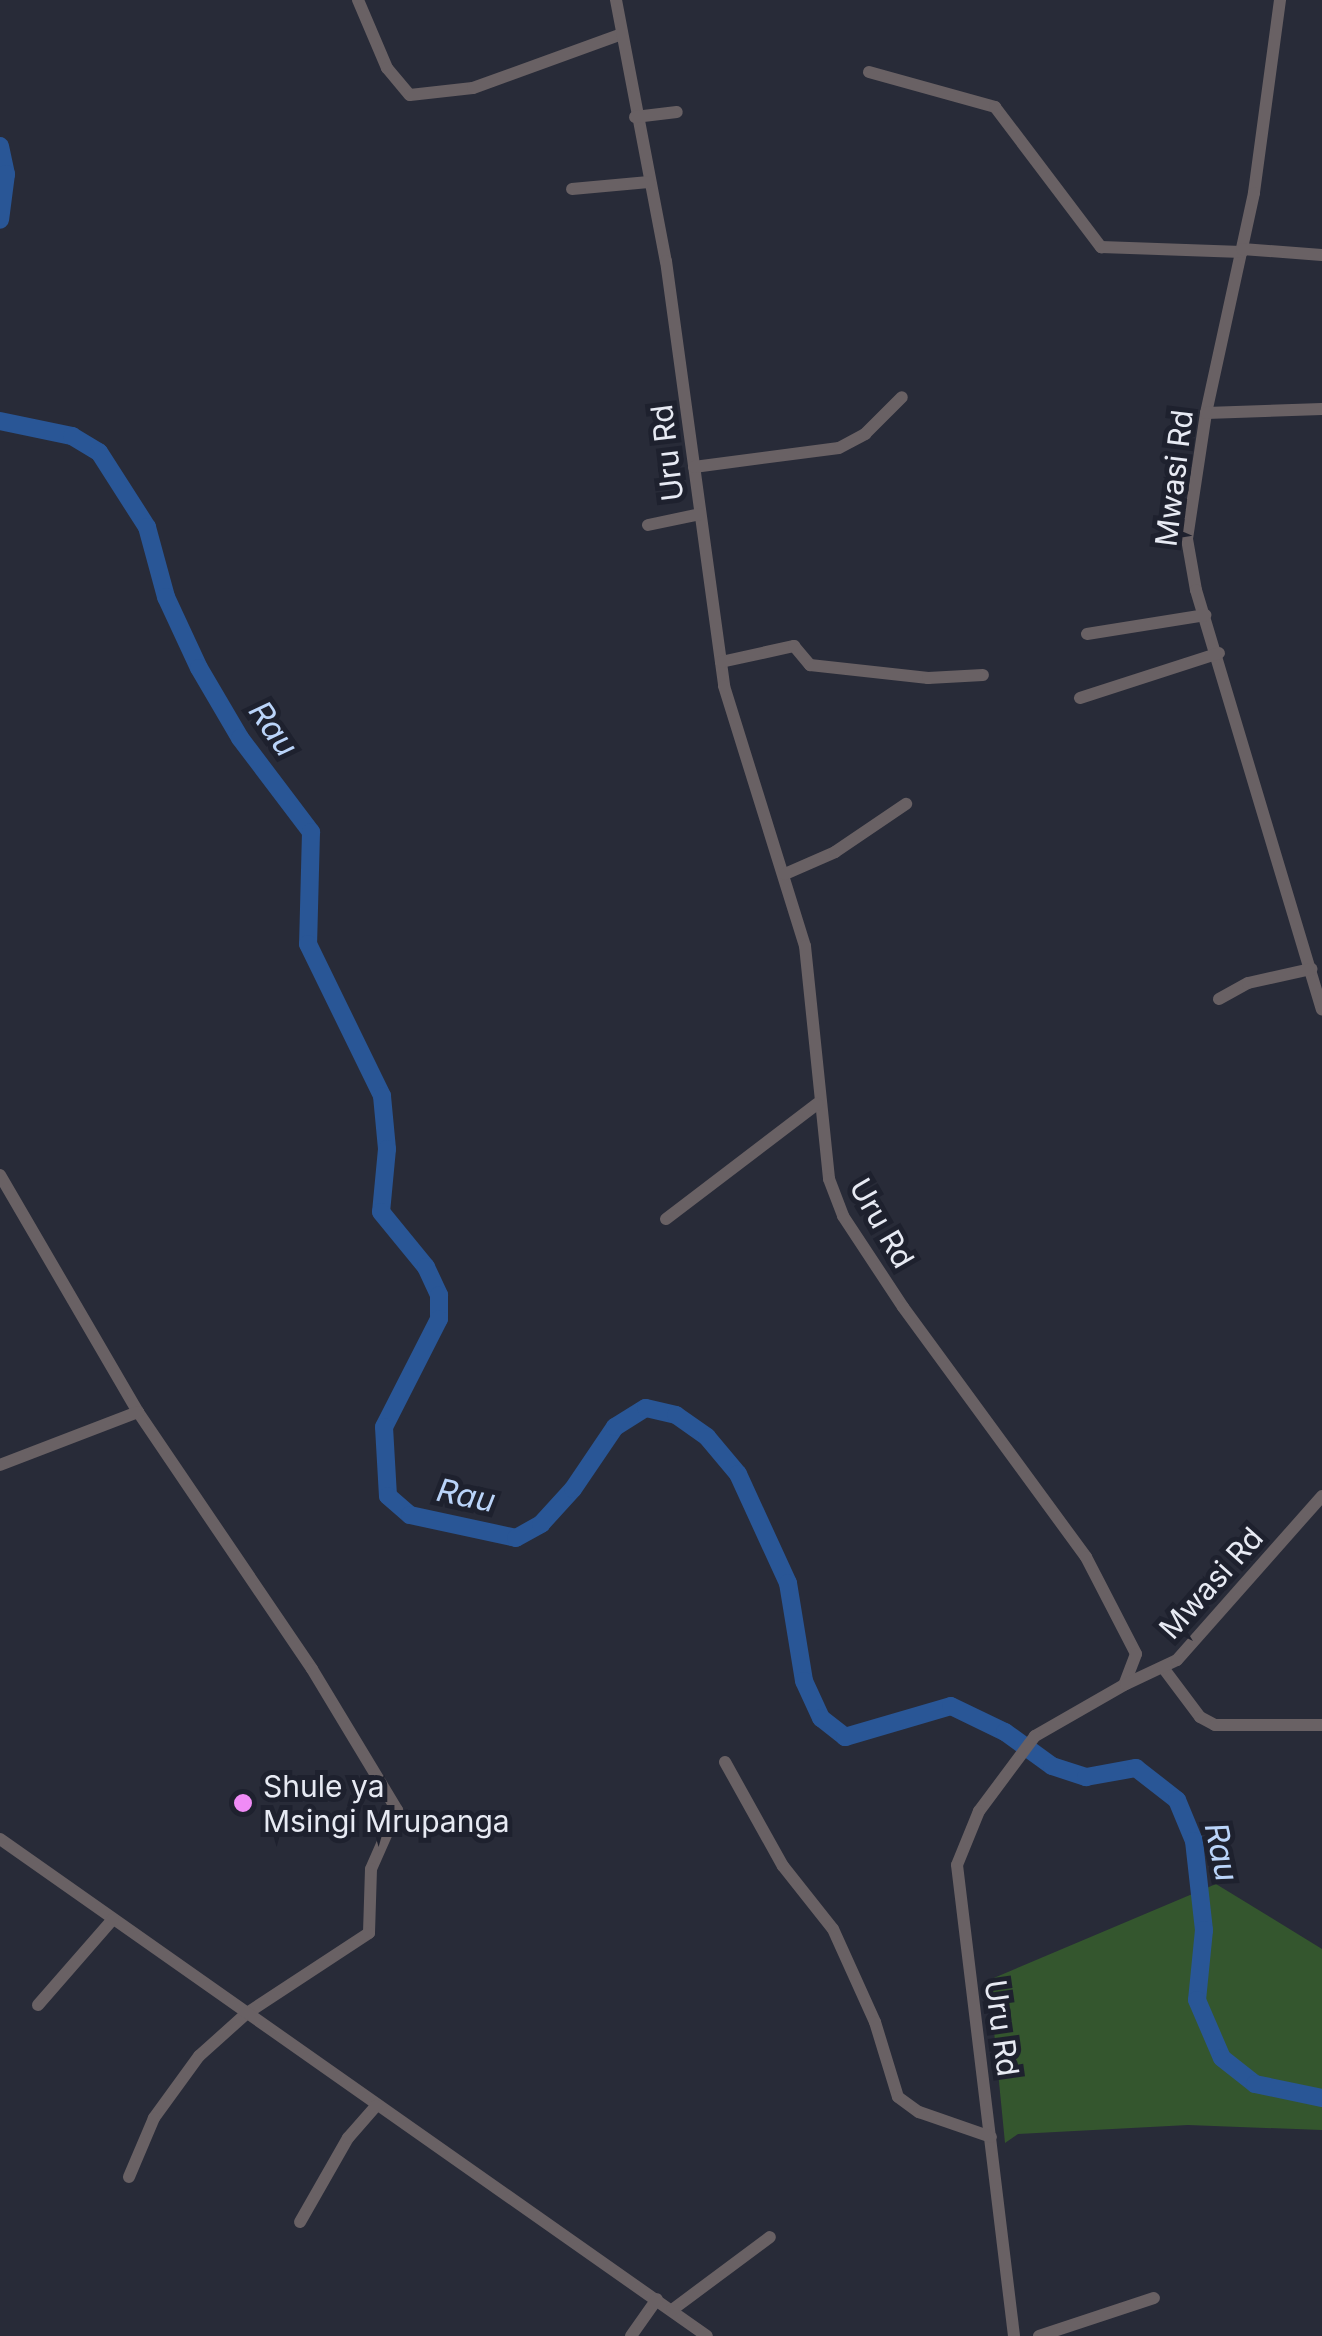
<!DOCTYPE html>
<style>
body{margin:0}
#map{position:relative;width:1322px;height:2336px;overflow:hidden;background:#282b38;font-family:Inter,sans-serif}
div>[style]{position:absolute}
[style*='--x']{left:calc(var(--x)*1px);top:calc(var(--y)*1px);width:calc(var(--w)*1px);rotate:calc(var(--a)*1deg)}
.green>*{inset:0;background:#34562e}
.river>*{height:18px;margin:-9px;padding:0 9px;transform-origin:9px;border-radius:9px;background:#295696}
.minor>*{height:12px;margin:-6px;padding:0 6px;transform-origin:6px;border-radius:6px;background:#696164}
.dots>*{width:28px;height:28px;translate:-50% -50%;box-sizing:border-box;border:5px solid #1e212e;border-radius:50%}
span{translate:-50% -50%;white-space:nowrap;text-align:center;line-height:1.15;-webkit-text-stroke:10px #1e212e;paint-order:stroke}
.street-label{font-size:30px;color:#e7eaf3}
.poi-label{font-size:30px;color:#e7eaf3}
.left{translate:0 -50%;text-align:left}
.water-label{font-size:32px;color:#bad4f9;font-style:italic}
</style>
<div id="map">
<div class="green">
<div style="clip-path:polygon(1216px 1884px,1322px 1949px,1322px 2130px,1188px 2125px,1018px 2134px,1005px 2143px,989px 1980px)"></div>
</div>
<div class="river">
<div style="--x:0;--y:146;--w:29;--a:78"></div>
<div style="--x:6;--y:174;--w:46;--a:97.4"></div>
<div style="--x:0;--y:421;--w:74;--a:11.8"></div>
<div style="--x:72;--y:436;--w:31;--a:31"></div>
<div style="--x:99;--y:452;--w:89;--a:57.4"></div>
<div style="--x:147;--y:527;--w:73;--a:74.8"></div>
<div style="--x:166;--y:597;--w:78;--a:65.1"></div>
<div style="--x:199;--y:668;--w:81;--a:59.6"></div>
<div style="--x:240;--y:738;--w:118;--a:52.9"></div>
<div style="--x:311;--y:832;--w:112;--a:91.5"></div>
<div style="--x:308;--y:944;--w:169;--a:64"></div>
<div style="--x:382;--y:1096;--w:53;--a:84.6"></div>
<div style="--x:387;--y:1149;--w:63;--a:95.4"></div>
<div style="--x:381;--y:1212;--w:71;--a:50.7"></div>
<div style="--x:426;--y:1267;--w:31;--a:65"></div>
<div style="--x:439;--y:1295;--w:24;--a:90"></div>
<div style="--x:439;--y:1319;--w:121;--a:117"></div>
<div style="--x:384;--y:1427;--w:69;--a:86.7"></div>
<div style="--x:388;--y:1496;--w:29;--a:41"></div>
<div style="--x:410;--y:1515;--w:108;--a:12.2"></div>
<div style="--x:516;--y:1538;--w:29;--a:-29"></div>
<div style="--x:541;--y:1524;--w:47;--a:-47.6"></div>
<div style="--x:573;--y:1489;--w:75;--a:-55.9"></div>
<div style="--x:615;--y:1427;--w:36;--a:-32"></div>
<div style="--x:646;--y:1408;--w:31;--a:13"></div>
<div style="--x:676;--y:1415;--w:38;--a:35"></div>
<div style="--x:707;--y:1437;--w:48;--a:50"></div>
<div style="--x:738;--y:1474;--w:120;--a:65.4"></div>
<div style="--x:788;--y:1583;--w:99;--a:80.7"></div>
<div style="--x:804;--y:1681;--w:41;--a:65.3"></div>
<div style="--x:821;--y:1718;--w:31;--a:38"></div>
<div style="--x:845;--y:1737;--w:110;--a:-16.3"></div>
<div style="--x:951;--y:1706;--w:60;--a:25.7"></div>
<div style="--x:1005;--y:1732;--w:58;--a:35.9"></div>
<div style="--x:1052;--y:1766;--w:36;--a:18"></div>
<div style="--x:1086;--y:1777;--w:51;--a:-10.2"></div>
<div style="--x:1136;--y:1768;--w:52;--a:38"></div>
<div style="--x:1177;--y:1800;--w:44;--a:67.5"></div>
<div style="--x:1194;--y:1841;--w:90;--a:83.6"></div>
<div style="--x:1204;--y:1930;--w:70;--a:95.7"></div>
<div style="--x:1197;--y:2000;--w:63;--a:66.7"></div>
<div style="--x:1222;--y:2058;--w:42;--a:38.2"></div>
<div style="--x:1255;--y:2084;--w:68;--a:11.8"></div>
</div>
<div class="minor">
<div style="--x:358;--y:0;--w:74;--a:66.9"></div>
<div style="--x:387;--y:68;--w:35;--a:50"></div>
<div style="--x:410;--y:95;--w:63;--a:-6.3"></div>
<div style="--x:473;--y:88;--w:158;--a:-19.9"></div>
<div style="--x:616;--y:0;--w:266;--a:79.2"></div>
<div style="--x:666;--y:261;--w:429;--a:82.2"></div>
<div style="--x:724;--y:686;--w:272;--a:72.7"></div>
<div style="--x:805;--y:946;--w:234;--a:84.1"></div>
<div style="--x:829;--y:1179;--w:40;--a:69"></div>
<div style="--x:843;--y:1216;--w:109;--a:56.6"></div>
<div style="--x:903;--y:1307;--w:310;--a:53.8"></div>
<div style="--x:1086;--y:1557;--w:109;--a:62.7"></div>
<div style="--x:1136;--y:1654;--w:33;--a:111"></div>
<div style="--x:1124;--y:1685;--w:103;--a:150.2"></div>
<div style="--x:1035;--y:1736;--w:94;--a:126.7"></div>
<div style="--x:979;--y:1811;--w:58;--a:112.2"></div>
<div style="--x:957;--y:1865;--w:474;--a:83.1"></div>
<div style="--x:1280;--y:0;--w:195;--a:97.7"></div>
<div style="--x:1254;--y:193;--w:225;--a:102.3"></div>
<div style="--x:1206;--y:413;--w:127;--a:98.6"></div>
<div style="--x:1187;--y:539;--w:52;--a:80"></div>
<div style="--x:1196;--y:590;--w:438;--a:73.3"></div>
<div style="--x:869;--y:72;--w:131;--a:15.5"></div>
<div style="--x:995;--y:107;--w:176;--a:52.9"></div>
<div style="--x:1101;--y:247;--w:141;--a:2"></div>
<div style="--x:635;--y:117;--w:42;--a:-6.8"></div>
<div style="--x:572;--y:189;--w:77;--a:-5.2"></div>
<div style="--x:1242;--y:249;--w:80;--a:4.3"></div>
<div style="--x:1206;--y:413;--w:116;--a:-2"></div>
<div style="--x:694;--y:467;--w:146;--a:-7.5"></div>
<div style="--x:839;--y:448;--w:30;--a:-28"></div>
<div style="--x:865;--y:434;--w:52;--a:-45"></div>
<div style="--x:648;--y:525;--w:53;--a:-11.9"></div>
<div style="--x:1087;--y:634;--w:120;--a:-9.1"></div>
<div style="--x:721;--y:662;--w:75;--a:-12.4"></div>
<div style="--x:794;--y:646;--w:25;--a:50"></div>
<div style="--x:810;--y:665;--w:119;--a:6.3"></div>
<div style="--x:928;--y:678;--w:55;--a:-3.1"></div>
<div style="--x:1080;--y:698;--w:146;--a:-17.9"></div>
<div style="--x:785;--y:874;--w:55;--a:-23.7"></div>
<div style="--x:835;--y:852;--w:86;--a:-34.1"></div>
<div style="--x:1219;--y:999;--w:33;--a:-29"></div>
<div style="--x:1248;--y:983;--w:65;--a:-12.5"></div>
<div style="--x:0;--y:1175;--w:274;--a:59.8"></div>
<div style="--x:138;--y:1412;--w:310;--a:55.9"></div>
<div style="--x:312;--y:1669;--w:165;--a:58.9"></div>
<div style="--x:397;--y:1810;--w:64;--a:113.8"></div>
<div style="--x:371;--y:1869;--w:64;--a:91.8"></div>
<div style="--x:369;--y:1933;--w:146;--a:146.7"></div>
<div style="--x:247;--y:2013;--w:64;--a:138.1"></div>
<div style="--x:199;--y:2056;--w:77;--a:126"></div>
<div style="--x:154;--y:2118;--w:64;--a:113"></div>
<div style="--x:666;--y:1219;--w:190;--a:-37.3"></div>
<div style="--x:0;--y:1465;--w:148;--a:-21"></div>
<div style="--x:1164;--y:1669;--w:60;--a:53.1"></div>
<div style="--x:1200;--y:1717;--w:17;--a:28"></div>
<div style="--x:1215;--y:1725;--w:107;--a:0"></div>
<div style="--x:1126;--y:1684;--w:56;--a:-25.2"></div>
<div style="--x:1177;--y:1660;--w:219;--a:-48.5"></div>
<div style="--x:725;--y:1762;--w:119;--a:60.9"></div>
<div style="--x:783;--y:1866;--w:80;--a:51.6"></div>
<div style="--x:833;--y:1929;--w:102;--a:65.7"></div>
<div style="--x:875;--y:2022;--w:78;--a:73"></div>
<div style="--x:898;--y:2097;--w:26;--a:36"></div>
<div style="--x:919;--y:2112;--w:76;--a:19.1"></div>
<div style="--x:0;--y:1839;--w:864;--a:35.11"></div>
<div style="--x:38;--y:2005;--w:114;--a:-48.9"></div>
<div style="--x:300;--y:2222;--w:97;--a:-60.3"></div>
<div style="--x:348;--y:2138;--w:43;--a:-48.8"></div>
<div style="--x:672;--y:2310;--w:122;--a:-36.7"></div>
<div style="--x:631;--y:2336;--w:45;--a:-54.9"></div>
<div style="--x:1039;--y:2336;--w:121;--a:-18.3"></div>
</div>
<div class="dots">
<div style="left:243px;top:1803px;background:#f08bf6"></div>
</div>
<div class="street-label">
<span style="left:667px;top:453px;rotate:-97deg">Uru Rd</span>
<span style="left:1174px;top:478px;rotate:-83deg">Mwasi Rd</span>
<span style="left:882px;top:1223px;rotate:60deg">Uru Rd</span>
<span style="left:1211px;top:1583px;rotate:-48deg">Mwasi Rd</span>
<span style="left:1002px;top:2028px;rotate:82deg">Uru Rd</span>
</div>
<div class="poi-label">
<span class="left" style="left:263px;top:1803px">Shule ya<br>Msingi Mrupanga</span>
</div>
<div class="water-label">
<span style="left:273px;top:729px;rotate:55deg">Rau</span>
<span style="left:466px;top:1496px;rotate:12deg">Rau</span>
<span style="left:1221px;top:1852px;rotate:78deg">Rau</span>
</div>
</div>
